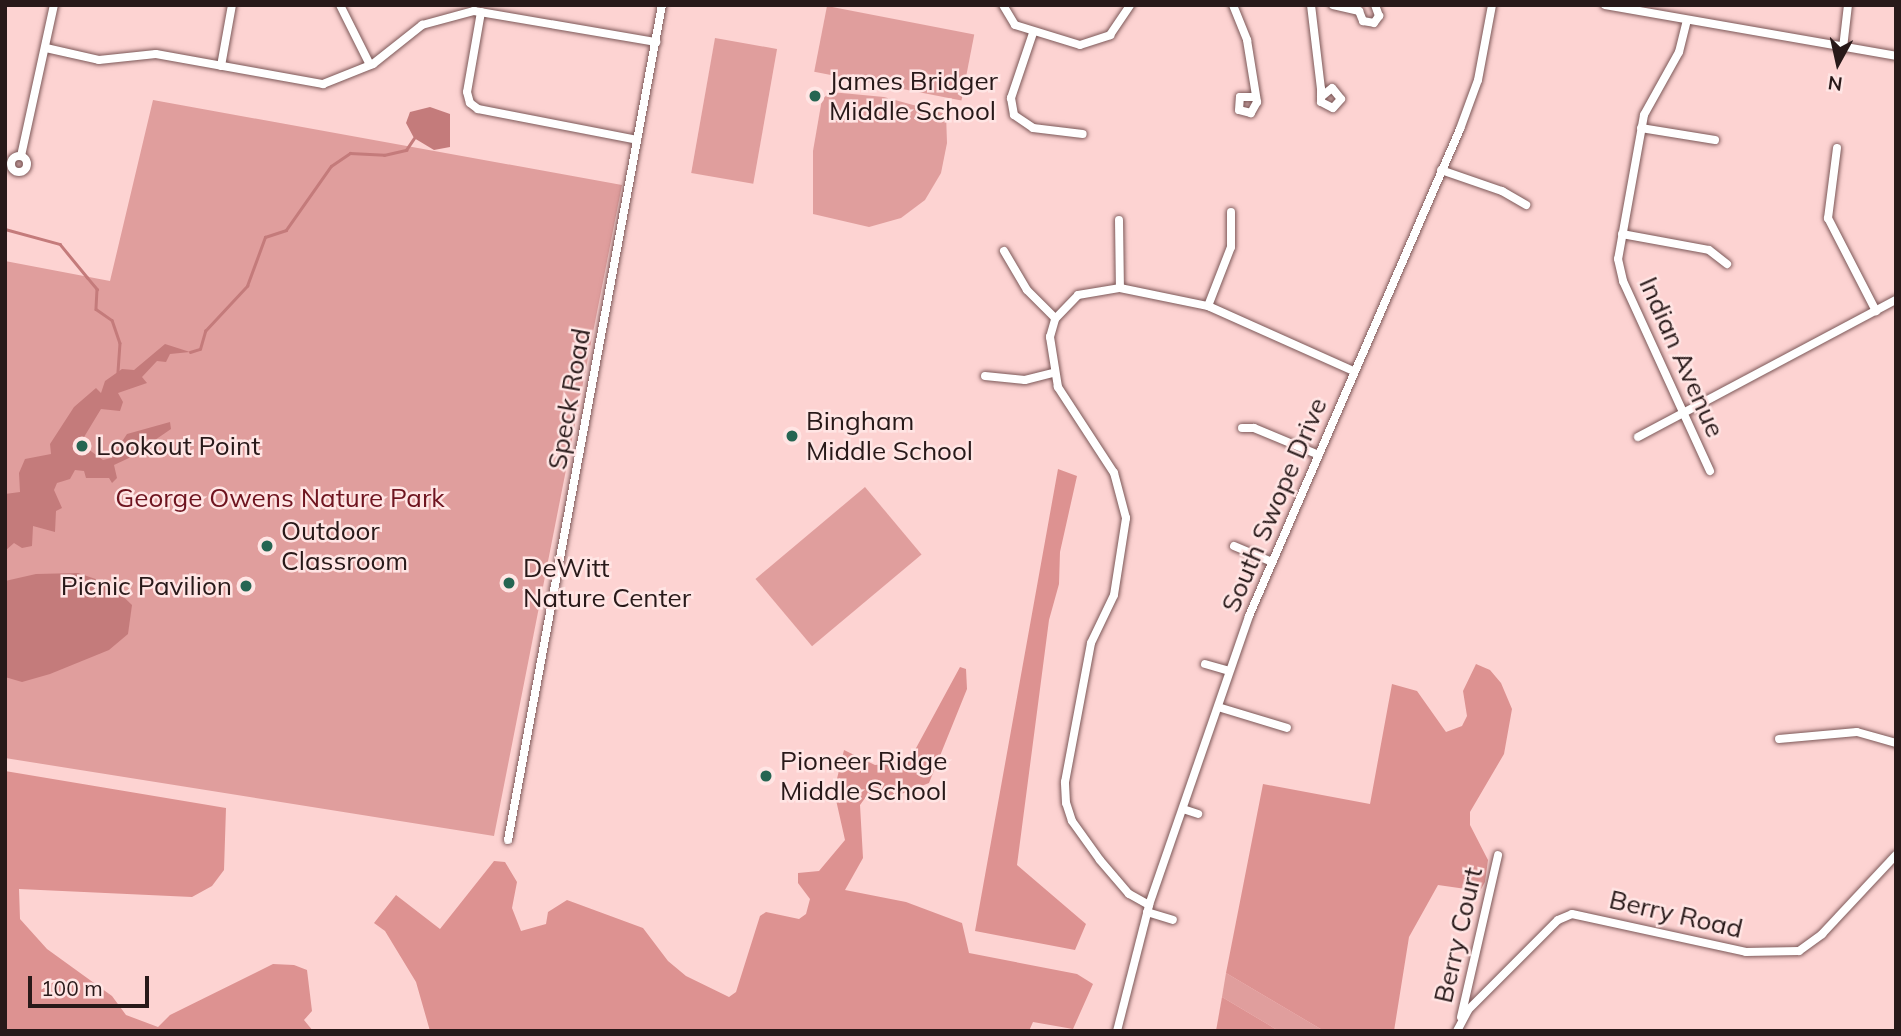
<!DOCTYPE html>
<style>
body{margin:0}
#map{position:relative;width:1901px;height:1036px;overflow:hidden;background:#fdd3d2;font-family:Mulish,sans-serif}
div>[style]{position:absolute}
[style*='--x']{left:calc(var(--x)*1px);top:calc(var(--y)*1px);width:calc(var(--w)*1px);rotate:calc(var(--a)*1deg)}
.green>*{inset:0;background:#e09e9d;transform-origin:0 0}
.forest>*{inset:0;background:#dd9291}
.water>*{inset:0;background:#c47b7b}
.stream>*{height:2.5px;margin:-1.25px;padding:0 1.25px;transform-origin:1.25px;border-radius:1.25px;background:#c47b7b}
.roads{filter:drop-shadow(0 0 2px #7c5858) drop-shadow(0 0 2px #7c5858)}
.minor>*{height:8px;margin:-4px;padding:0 4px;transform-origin:4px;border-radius:4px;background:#fff}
.minor>.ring{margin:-4px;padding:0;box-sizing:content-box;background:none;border:8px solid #fff;border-radius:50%}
.dots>*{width:19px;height:19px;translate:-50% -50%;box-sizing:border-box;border:4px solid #ffe5e4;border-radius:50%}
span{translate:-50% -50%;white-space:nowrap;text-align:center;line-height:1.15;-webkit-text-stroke:5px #ffe5e4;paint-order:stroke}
.poi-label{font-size:26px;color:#281919}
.left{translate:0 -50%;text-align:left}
.right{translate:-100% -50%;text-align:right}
.street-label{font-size:26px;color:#281919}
.park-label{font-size:26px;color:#6e141f}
.frame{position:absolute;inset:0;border:7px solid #281919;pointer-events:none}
.north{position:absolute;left:1803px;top:28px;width:70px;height:70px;-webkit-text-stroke:5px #ffe5e4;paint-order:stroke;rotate:188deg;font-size:19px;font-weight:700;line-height:28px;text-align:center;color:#281919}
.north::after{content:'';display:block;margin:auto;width:24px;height:32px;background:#281919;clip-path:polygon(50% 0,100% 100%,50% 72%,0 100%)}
.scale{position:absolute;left:28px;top:976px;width:121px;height:32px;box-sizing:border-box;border:4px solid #281919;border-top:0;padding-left:9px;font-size:21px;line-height:24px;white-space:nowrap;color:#281919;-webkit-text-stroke:5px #ffe5e4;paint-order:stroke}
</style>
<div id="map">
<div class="green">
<div style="left:827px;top:6px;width:150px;height:67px;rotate:11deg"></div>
<div style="left:715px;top:38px;width:63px;height:137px;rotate:10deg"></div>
<div style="clip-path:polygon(831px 92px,884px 97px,946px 114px,947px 143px,941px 173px,925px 200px,901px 218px,869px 227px,813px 214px,813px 151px,822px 99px)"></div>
<div style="clip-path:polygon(153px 100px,622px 185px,494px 836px,5px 758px,5px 261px,110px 281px)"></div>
<div style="left:865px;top:487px;width:88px;height:143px;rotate:50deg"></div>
<div style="clip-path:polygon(1226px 973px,1324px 1031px,1279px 1031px,1222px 997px)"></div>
</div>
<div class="forest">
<div style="clip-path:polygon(1058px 469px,1077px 476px,1060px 552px,1059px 584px,1049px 620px,1017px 865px,1086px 924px,1075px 950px,975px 931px)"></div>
<div style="clip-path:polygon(1476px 664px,1490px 670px,1501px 683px,1512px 709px,1504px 754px,1470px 812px,1470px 825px,1488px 860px,1485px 882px,1480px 891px,1438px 885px,1409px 937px,1394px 1031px,1324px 1031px,1226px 973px,1263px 784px,1370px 804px,1392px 684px,1417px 691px,1446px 732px,1462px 726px,1467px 716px,1463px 691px)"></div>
<div style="clip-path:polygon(960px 667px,966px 669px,967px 689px,929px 783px,899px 795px,868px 794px,860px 805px,863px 858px,845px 890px,906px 902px,962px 923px,969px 953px,1077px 974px,1093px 984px,1073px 1029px,1033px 1022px,1029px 1031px,430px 1031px,416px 982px,385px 931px,374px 923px,396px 895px,440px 929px,494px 861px,505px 862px,517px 882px,512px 908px,521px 931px,546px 924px,548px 912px,567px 900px,643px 928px,668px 961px,686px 976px,729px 997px,736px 992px,760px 916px,766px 912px,799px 919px,806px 914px,810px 899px,798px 883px,798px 873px,819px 871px,845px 840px,834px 791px,844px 750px,875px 765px,909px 761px)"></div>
<div style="clip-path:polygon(5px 771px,226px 808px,224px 870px,212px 886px,192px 897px,19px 889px,20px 919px,47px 949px,112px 996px,126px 1015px,158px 1027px,170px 1015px,273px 964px,294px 965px,307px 970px,312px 1011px,304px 1020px,313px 1031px,5px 1031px)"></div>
<div style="clip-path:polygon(1222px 997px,1279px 1031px,1216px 1031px)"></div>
</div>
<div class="water">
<div style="clip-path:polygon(430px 107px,450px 114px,450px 147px,434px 150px,414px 138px,406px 123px,410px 112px)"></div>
<div style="clip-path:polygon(165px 344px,190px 352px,170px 354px,166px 362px,157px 361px,142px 377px,147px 383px,118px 393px,123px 402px,120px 411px,101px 409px,78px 447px,79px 452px,88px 449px,103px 460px,111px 458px,127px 434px,170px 422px,171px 429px,155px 440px,144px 439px,144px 446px,136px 446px,129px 458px,114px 465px,117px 478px,112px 483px,109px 478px,86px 478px,84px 471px,75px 470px,70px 479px,57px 483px,54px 490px,62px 508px,56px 511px,55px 532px,33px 526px,32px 546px,22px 548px,14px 543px,5px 551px,5px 494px,20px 492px,19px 473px,25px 459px,51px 454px,50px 444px,74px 407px,96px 388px,101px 393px,105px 381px,122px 369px,134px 370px)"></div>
<div style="clip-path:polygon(36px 574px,78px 573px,110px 584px,132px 605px,128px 634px,109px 650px,50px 674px,22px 682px,5px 677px,5px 581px)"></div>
</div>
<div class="stream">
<div style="--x:5;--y:229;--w:57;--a:15.3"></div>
<div style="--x:60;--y:244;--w:43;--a:50.7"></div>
<div style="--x:87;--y:277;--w:16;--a:50"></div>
<div style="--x:97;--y:289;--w:20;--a:93"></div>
<div style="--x:96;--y:309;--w:19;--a:35"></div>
<div style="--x:112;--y:320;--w:24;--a:71"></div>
<div style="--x:120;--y:343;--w:29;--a:94"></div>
<div style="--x:190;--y:352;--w:10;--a:-17"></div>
<div style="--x:200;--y:349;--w:19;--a:-74"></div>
<div style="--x:205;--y:331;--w:62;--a:-47"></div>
<div style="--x:247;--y:286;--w:52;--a:-69.8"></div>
<div style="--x:265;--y:237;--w:22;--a:-18"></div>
<div style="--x:286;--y:230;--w:78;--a:-54.9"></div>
<div style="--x:331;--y:166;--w:23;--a:-34"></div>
<div style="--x:350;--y:153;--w:34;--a:3"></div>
<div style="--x:384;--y:155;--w:23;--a:-13"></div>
<div style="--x:406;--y:150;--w:14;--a:-56"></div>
</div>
<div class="roads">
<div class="minor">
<div style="--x:340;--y:5;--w:67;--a:63.4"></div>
<div style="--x:1003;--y:5;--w:23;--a:59"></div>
<div style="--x:1015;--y:25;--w:68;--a:17.1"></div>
<div style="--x:1080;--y:45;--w:32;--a:-18"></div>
<div style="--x:1110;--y:35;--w:36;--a:-56"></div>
<div style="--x:1233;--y:5;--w:38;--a:68"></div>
<div style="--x:1247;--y:40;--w:63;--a:80.8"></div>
<div style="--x:1257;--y:102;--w:13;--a:119"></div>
<div style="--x:1251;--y:113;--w:12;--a:-166"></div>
<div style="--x:1239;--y:110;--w:13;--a:-86"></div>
<div style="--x:1240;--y:97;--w:15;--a:0"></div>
<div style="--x:1311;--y:5;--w:85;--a:83.2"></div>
<div style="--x:1321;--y:89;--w:13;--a:90"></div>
<div style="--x:1321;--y:102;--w:13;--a:27"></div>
<div style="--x:1333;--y:108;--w:12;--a:-48"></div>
<div style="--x:1341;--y:99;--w:14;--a:-129"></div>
<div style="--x:1332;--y:88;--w:14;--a:141"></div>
<div style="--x:1333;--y:5;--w:27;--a:13"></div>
<div style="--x:1605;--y:5;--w:295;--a:9.9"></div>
<div style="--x:1359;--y:11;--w:11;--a:68"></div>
<div style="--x:1363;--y:21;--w:11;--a:10"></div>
<div style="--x:1374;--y:23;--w:9;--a:-54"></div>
<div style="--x:1379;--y:16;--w:12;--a:-110"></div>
<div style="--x:481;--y:12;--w:81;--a:99.9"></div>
<div style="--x:467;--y:92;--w:11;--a:75"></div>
<div style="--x:470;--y:103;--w:10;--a:37"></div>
<div style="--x:478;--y:109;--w:162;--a:11"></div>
<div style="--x:1687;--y:20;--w:33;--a:104"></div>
<div style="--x:1679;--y:52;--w:72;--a:119.1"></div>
<div style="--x:1644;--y:115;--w:146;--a:100.2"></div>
<div style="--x:1618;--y:259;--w:23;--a:77"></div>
<div style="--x:1623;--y:281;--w:209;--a:65.4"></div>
<div style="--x:1033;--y:33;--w:69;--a:108.7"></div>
<div style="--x:1011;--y:98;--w:17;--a:80"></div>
<div style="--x:1014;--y:115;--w:23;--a:34"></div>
<div style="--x:1033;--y:128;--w:50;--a:6.8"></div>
<div style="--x:46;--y:48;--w:54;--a:12.8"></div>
<div style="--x:99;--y:60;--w:57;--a:-6"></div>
<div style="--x:156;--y:54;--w:170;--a:10.2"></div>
<div style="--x:323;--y:84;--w:54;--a:-21.8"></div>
<div style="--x:373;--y:64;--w:63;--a:-38.5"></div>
<div style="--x:422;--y:25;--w:54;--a:-15.1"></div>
<div style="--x:474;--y:11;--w:185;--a:9.7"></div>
<div style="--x:1843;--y:48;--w:43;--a:-83.4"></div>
<div style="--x:221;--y:66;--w:62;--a:-79.8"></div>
<div style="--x:1641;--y:128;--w:75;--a:9.2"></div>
<div style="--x:1837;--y:148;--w:71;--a:97.3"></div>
<div style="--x:1828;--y:218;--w:105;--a:62.7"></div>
<div class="ring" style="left:11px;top:156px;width:8px;height:8px"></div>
<div style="--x:21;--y:156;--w:155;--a:-77.7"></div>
<div style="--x:1441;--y:170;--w:65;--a:19"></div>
<div style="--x:1502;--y:191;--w:28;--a:30"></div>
<div style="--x:1119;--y:220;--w:68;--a:89.2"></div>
<div style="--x:1622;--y:234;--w:88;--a:10.4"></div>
<div style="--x:1709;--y:250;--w:23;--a:38"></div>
<div style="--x:1004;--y:251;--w:45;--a:59.5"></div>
<div style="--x:1027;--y:290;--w:40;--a:45"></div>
<div style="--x:1208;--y:306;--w:63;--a:-68.7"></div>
<div style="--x:1231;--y:247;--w:35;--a:-90"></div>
<div style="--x:985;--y:376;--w:40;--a:5.7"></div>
<div style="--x:1025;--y:380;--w:30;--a:-14"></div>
<div style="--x:1242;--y:428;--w:12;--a:0"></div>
<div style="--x:1254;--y:428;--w:70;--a:22.6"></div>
<div style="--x:1638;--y:437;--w:292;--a:-28"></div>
<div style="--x:1234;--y:546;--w:41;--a:22.8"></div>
<div style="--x:1205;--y:664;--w:25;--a:16"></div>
<div style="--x:1218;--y:707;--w:72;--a:16.9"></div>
<div style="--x:1779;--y:739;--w:78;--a:-5.1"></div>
<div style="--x:1857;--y:732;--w:41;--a:15.8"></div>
<div style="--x:1183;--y:809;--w:16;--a:18"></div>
<div style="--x:508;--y:840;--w:849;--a:-79.55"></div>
<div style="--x:1149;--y:905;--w:23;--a:-151"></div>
<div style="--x:1129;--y:894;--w:45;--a:-130.5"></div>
<div style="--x:1100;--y:860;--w:48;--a:-125.7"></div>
<div style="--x:1072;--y:821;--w:19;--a:-108"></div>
<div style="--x:1066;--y:803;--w:21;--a:-93"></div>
<div style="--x:1065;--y:782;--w:141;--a:-79.4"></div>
<div style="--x:1091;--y:643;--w:53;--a:-64.4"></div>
<div style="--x:1114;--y:595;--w:78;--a:-81.1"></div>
<div style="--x:1126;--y:518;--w:47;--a:-104.9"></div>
<div style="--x:1114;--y:473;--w:103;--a:-123.1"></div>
<div style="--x:1058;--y:387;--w:51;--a:-99.1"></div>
<div style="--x:1050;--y:337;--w:19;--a:-74"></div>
<div style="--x:1055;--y:319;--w:33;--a:-46"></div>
<div style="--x:1078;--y:295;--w:43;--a:-9.5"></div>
<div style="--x:1120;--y:288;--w:90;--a:11.6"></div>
<div style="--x:1208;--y:306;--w:159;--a:24.1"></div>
<div style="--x:1147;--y:912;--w:27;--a:17"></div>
<div style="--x:1461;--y:1017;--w:166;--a:-77.1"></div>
<div style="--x:1117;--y:1031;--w:130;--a:-75.7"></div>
<div style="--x:1149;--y:905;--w:306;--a:-70.9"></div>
<div style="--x:1249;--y:616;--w:531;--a:-66.57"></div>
<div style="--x:1460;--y:129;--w:52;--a:-69.8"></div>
<div style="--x:1478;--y:80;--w:76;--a:-79.4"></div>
<div style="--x:1457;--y:1031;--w:24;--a:-62"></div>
<div style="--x:1468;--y:1010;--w:127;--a:-45"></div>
<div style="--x:1558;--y:920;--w:15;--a:-23"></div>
<div style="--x:1572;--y:914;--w:178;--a:12.3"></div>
<div style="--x:1746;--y:952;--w:53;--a:-1.1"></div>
<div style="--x:1799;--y:951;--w:29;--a:-36"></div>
<div style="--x:1822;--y:934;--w:108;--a:-46.9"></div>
</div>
</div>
<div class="dots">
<div style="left:815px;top:96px;background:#266552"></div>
<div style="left:792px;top:436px;background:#266552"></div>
<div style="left:82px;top:446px;background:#266552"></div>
<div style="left:267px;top:546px;background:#266552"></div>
<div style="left:509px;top:583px;background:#266552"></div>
<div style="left:246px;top:586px;background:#266552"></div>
<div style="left:766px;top:776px;background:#266552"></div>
</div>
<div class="poi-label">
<span class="left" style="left:829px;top:96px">James Bridger<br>Middle School</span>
<span class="left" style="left:806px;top:436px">Bingham<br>Middle School</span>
<span class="left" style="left:96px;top:446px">Lookout Point</span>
<span class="left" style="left:281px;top:546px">Outdoor<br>Classroom</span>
<span class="left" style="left:523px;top:583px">DeWitt<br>Nature Center</span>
<span class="right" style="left:232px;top:586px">Picnic Pavilion</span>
<span class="left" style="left:780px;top:776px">Pioneer Ridge<br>Middle School</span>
</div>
<div class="street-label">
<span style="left:1682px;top:357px;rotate:66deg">Indian Avenue</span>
<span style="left:569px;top:399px;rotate:-80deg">Speck Road</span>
<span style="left:1274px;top:505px;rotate:-67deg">South Swope Drive</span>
<span style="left:1676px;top:914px;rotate:13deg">Berry Road</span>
<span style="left:1458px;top:935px;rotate:-77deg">Berry Court</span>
</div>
<div class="park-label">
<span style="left:280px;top:498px">George Owens Nature Park</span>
</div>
<div class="frame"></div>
<div class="north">N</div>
<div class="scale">100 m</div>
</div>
